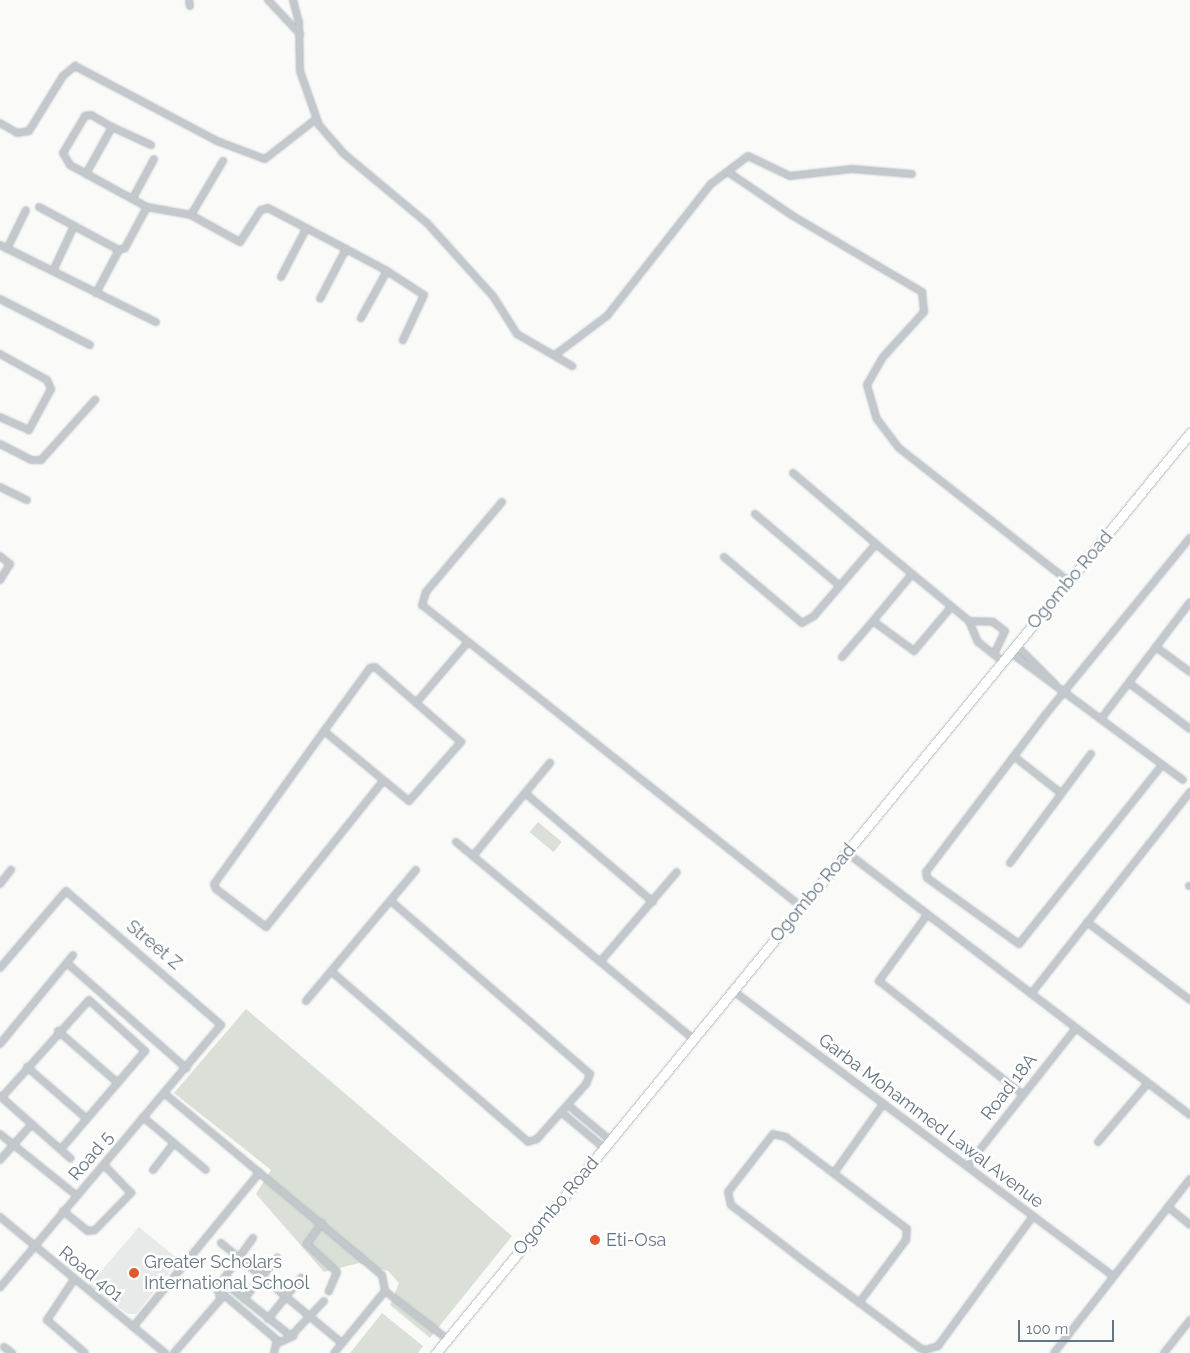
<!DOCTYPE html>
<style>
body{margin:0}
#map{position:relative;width:1190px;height:1353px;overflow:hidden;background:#fafaf8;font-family:Raleway,sans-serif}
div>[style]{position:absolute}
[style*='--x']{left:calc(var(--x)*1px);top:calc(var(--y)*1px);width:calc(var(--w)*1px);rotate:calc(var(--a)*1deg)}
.built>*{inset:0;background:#e8e9e9}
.green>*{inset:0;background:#dadfd7;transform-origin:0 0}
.roads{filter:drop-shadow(0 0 1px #b3babf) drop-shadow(0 0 1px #b3babf)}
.minor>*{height:6px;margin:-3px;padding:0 3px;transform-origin:3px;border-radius:3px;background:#c3c8cc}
.secondary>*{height:9px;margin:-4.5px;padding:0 4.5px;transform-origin:4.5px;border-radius:4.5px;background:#fff}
.dots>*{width:14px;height:14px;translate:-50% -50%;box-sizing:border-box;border:2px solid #fff;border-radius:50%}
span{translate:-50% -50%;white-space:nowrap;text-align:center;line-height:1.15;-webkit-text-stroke:5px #fff;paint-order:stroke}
.street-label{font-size:18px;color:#657683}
.poi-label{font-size:18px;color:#657683}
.left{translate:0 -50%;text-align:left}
.scale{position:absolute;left:1018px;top:1320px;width:96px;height:22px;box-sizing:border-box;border:2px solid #657683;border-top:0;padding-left:6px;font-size:15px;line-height:18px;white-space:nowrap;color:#657683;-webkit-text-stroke:4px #fff;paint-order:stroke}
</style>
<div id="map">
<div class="built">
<div style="clip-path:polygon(139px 1227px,179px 1260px,136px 1314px,128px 1314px,88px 1286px)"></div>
</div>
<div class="green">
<div style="left:538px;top:822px;width:31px;height:13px;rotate:40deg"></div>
<div style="clip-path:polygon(246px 1009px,512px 1236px,430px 1338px,390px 1305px,399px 1283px,388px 1271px,359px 1263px,324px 1272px,256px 1194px,271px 1170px,174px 1093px)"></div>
<div style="clip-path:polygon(382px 1313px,423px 1346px,418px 1353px,350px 1353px)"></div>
</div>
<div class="roads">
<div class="minor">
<div style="--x:189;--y:0;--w:6;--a:81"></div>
<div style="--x:268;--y:0;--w:47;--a:46.7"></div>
<div style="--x:293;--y:0;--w:24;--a:75"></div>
<div style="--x:299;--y:23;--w:48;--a:88.8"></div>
<div style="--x:300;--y:71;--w:57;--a:70.6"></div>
<div style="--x:319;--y:125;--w:37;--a:49"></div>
<div style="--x:343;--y:153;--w:109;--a:39.8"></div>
<div style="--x:427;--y:223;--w:98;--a:47.9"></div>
<div style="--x:493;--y:296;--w:45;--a:57.7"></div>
<div style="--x:517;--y:334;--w:64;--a:30.2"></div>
<div style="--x:0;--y:123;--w:20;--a:30"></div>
<div style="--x:17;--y:133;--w:12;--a:-9"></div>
<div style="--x:29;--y:131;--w:65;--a:-58.3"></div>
<div style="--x:63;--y:76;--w:16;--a:-40"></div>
<div style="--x:75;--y:66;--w:161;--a:27.8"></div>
<div style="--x:217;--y:141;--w:51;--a:20.6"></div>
<div style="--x:265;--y:159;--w:65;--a:-38.1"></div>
<div style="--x:112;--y:127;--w:24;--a:-150"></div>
<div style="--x:91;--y:115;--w:6;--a:171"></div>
<div style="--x:85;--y:116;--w:43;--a:120.7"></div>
<div style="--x:63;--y:153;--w:14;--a:60"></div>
<div style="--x:70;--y:165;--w:88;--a:28.6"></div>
<div style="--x:147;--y:207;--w:47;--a:118.2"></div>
<div style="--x:125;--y:248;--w:6;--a:162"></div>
<div style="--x:728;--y:172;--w:78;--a:34.1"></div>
<div style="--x:793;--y:216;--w:150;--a:30.5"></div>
<div style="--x:922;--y:292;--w:20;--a:84"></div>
<div style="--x:924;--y:312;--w:61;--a:132.3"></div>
<div style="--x:883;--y:357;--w:32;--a:120"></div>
<div style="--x:867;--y:385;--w:35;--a:74"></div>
<div style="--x:877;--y:419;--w:36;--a:53"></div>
<div style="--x:899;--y:448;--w:215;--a:38.2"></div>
<div style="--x:86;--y:174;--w:54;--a:-61"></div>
<div style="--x:112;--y:127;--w:43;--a:24.8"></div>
<div style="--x:133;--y:198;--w:44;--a:-61.7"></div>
<div style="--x:39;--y:207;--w:91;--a:28.3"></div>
<div style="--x:119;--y:250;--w:49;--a:118.1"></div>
<div style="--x:147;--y:207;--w:45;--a:10.3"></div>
<div style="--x:191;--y:215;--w:56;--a:28.9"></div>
<div style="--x:240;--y:242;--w:38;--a:-57"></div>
<div style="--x:261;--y:210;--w:7;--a:-16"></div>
<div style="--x:268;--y:208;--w:88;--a:27.7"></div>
<div style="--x:346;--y:249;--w:56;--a:117.5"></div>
<div style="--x:191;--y:215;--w:63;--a:-59.3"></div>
<div style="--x:0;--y:245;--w:174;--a:26.3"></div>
<div style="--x:7;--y:249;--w:43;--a:-64"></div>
<div style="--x:346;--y:249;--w:47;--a:28.2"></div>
<div style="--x:387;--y:271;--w:54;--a:119"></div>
<div style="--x:53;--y:271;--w:50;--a:-65"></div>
<div style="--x:387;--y:271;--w:44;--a:33"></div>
<div style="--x:424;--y:295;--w:50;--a:115"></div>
<div style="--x:281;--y:277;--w:54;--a:-62.5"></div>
<div style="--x:0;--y:299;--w:101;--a:27.1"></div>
<div style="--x:0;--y:354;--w:54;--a:29"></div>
<div style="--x:47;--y:380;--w:10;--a:66"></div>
<div style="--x:51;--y:389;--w:47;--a:118.2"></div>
<div style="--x:29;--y:430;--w:32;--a:-156"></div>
<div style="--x:555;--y:355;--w:65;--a:-36.9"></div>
<div style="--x:607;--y:316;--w:168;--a:-51.8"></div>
<div style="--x:711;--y:184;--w:46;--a:-37.1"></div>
<div style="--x:748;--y:156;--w:47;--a:25.5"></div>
<div style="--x:790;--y:176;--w:62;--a:-6.4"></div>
<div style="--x:852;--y:169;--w:60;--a:4.8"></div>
<div style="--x:0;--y:444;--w:35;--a:27"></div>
<div style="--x:31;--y:460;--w:10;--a:0"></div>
<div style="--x:41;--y:460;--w:81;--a:-48"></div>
<div style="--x:793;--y:473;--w:109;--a:40.5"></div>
<div style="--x:0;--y:487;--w:30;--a:26"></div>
<div style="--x:502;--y:502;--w:118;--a:130.2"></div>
<div style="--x:426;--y:592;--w:14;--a:107"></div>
<div style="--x:422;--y:605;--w:485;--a:38.5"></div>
<div style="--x:755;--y:514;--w:111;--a:40.3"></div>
<div style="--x:0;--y:556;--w:13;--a:39"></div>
<div style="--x:10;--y:564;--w:19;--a:122"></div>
<div style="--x:724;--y:557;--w:102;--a:40.2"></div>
<div style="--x:802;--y:623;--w:14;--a:-30"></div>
<div style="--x:814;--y:616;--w:95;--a:-49.3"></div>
<div style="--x:876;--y:544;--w:121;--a:39.6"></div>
<div style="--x:969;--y:621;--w:23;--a:67"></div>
<div style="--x:978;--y:642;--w:31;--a:38"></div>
<div style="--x:912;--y:574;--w:61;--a:129.7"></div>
<div style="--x:873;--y:621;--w:51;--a:36.2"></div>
<div style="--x:914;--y:651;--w:57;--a:-49.9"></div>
<div style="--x:969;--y:621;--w:24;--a:2"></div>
<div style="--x:993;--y:622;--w:15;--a:37"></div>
<div style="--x:1005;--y:631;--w:26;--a:115"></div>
<div style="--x:1016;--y:645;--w:55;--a:45"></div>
<div style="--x:1156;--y:647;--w:42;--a:36.3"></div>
<div style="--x:1010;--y:652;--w:215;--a:36.5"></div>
<div style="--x:842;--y:657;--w:48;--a:-49.3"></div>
<div style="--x:1129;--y:683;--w:76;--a:37"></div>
<div style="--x:416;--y:703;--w:80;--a:-49.6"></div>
<div style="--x:1101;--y:719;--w:147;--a:-52.7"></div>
<div style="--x:324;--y:731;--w:110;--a:39.5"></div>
<div style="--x:409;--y:801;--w:79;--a:-48.6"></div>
<div style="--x:461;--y:742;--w:114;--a:-138.9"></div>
<div style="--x:375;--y:667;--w:5;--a:169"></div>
<div style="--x:370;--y:668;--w:78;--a:126.1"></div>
<div style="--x:324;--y:731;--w:188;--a:125.7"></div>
<div style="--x:214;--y:884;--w:5;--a:68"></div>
<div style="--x:216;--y:889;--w:63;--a:37.2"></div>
<div style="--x:266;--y:927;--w:187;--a:-51.3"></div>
<div style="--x:1016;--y:758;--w:57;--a:37.9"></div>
<div style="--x:1162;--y:765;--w:229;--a:128.6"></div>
<div style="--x:1019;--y:944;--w:113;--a:-144.3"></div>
<div style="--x:927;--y:878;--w:6;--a:-99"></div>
<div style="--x:926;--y:872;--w:197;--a:-52.8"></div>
<div style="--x:1045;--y:715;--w:229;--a:-50.7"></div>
<div style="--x:525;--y:793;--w:168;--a:40.4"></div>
<div style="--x:456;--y:842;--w:308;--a:39.7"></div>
<div style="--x:846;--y:852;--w:433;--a:37.4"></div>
<div style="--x:473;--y:856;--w:121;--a:-50.4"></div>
<div style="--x:1010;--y:863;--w:136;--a:-53.4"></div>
<div style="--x:0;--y:884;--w:18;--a:-52"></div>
<div style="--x:1189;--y:886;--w:1;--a:0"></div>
<div style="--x:927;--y:915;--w:82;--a:126"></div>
<div style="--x:879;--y:981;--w:181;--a:38.3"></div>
<div style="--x:1087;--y:922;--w:129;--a:37.1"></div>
<div style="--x:600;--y:962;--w:118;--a:-49.5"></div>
<div style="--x:67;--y:963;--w:159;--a:41.4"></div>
<div style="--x:0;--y:968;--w:101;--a:-49.4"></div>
<div style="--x:66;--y:891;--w:205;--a:40.8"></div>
<div style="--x:221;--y:1025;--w:343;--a:130.1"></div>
<div style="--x:332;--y:972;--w:259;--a:40.9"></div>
<div style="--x:528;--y:1142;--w:9;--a:-18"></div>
<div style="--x:537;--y:1139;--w:74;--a:-48.3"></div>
<div style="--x:586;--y:1084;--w:11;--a:-68"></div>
<div style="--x:590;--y:1074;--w:264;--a:-139"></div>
<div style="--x:732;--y:990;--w:475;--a:36.9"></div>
<div style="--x:1031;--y:994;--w:257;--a:-51.8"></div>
<div style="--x:306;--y:1001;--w:171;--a:-50"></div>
<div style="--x:58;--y:1031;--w:79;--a:40.9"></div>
<div style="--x:0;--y:1044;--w:115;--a:-50.6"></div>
<div style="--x:27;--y:1067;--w:79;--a:40.9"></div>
<div style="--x:164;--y:1093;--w:284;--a:39.9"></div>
<div style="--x:382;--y:1275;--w:16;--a:79"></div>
<div style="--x:385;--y:1291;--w:80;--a:129.4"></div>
<div style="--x:0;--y:1096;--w:94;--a:41.5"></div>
<div style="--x:2;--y:1097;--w:130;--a:-48.1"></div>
<div style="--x:89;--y:1000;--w:76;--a:42.3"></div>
<div style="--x:145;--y:1051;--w:129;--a:130.6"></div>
<div style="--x:568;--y:1105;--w:55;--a:39.8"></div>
<div style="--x:561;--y:1112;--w:56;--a:39.9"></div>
<div style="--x:143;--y:1117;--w:82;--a:40.1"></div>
<div style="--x:0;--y:1134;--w:99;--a:38.8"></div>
<div style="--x:1098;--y:1142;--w:77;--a:-49.7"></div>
<div style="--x:0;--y:1160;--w:48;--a:-48.4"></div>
<div style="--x:967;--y:1166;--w:176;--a:-51.7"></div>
<div style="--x:153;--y:1170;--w:34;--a:-52"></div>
<div style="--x:834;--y:1173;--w:85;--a:-54.6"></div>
<div style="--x:1168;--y:1207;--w:28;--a:39"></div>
<div style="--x:63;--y:1211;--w:32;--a:39"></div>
<div style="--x:88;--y:1231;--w:7;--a:-8"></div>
<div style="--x:95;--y:1230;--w:52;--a:-45.8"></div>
<div style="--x:131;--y:1193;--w:39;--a:-134"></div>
<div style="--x:0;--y:1217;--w:214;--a:39.5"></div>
<div style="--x:322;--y:1223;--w:26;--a:126"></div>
<div style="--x:307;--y:1244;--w:41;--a:43"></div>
<div style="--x:337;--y:1272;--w:21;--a:113"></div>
<div style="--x:253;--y:1238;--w:53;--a:125.8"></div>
<div style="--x:222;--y:1281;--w:88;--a:38.6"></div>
<div style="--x:291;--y:1336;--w:48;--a:-46.7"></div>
<div style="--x:221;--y:1243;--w:157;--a:39.6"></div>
<div style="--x:73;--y:1281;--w:47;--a:123.7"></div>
<div style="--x:47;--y:1320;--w:50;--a:41"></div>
<div style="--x:385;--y:1291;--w:78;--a:37.7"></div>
<div style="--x:220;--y:1297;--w:10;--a:-107"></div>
<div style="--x:217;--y:1287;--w:8;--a:-50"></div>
<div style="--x:244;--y:1299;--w:53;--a:-51.2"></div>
<div style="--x:859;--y:1303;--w:79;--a:-53.3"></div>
<div style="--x:906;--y:1240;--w:11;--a:-85"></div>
<div style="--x:907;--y:1229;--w:152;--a:-142.8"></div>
<div style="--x:786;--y:1137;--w:13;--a:-167"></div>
<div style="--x:773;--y:1134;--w:73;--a:127.8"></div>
<div style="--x:728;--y:1192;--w:13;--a:77"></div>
<div style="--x:731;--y:1205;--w:88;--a:37.6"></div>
<div style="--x:801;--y:1259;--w:149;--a:36.8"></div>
<div style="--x:920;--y:1348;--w:5;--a:22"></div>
<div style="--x:925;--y:1350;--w:14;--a:-17"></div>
<div style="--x:938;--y:1346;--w:161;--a:-53.8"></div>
<div style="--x:268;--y:1319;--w:53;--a:-51.2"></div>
<div style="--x:133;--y:1327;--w:200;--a:-50.7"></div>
<div style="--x:278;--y:1343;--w:17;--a:-24"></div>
<div style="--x:4;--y:1347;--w:10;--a:37"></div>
<div style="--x:174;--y:1353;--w:77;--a:-49.2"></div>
<div style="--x:224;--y:1295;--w:70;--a:40.3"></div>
<div style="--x:277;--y:1340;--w:13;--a:103"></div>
<div style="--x:1054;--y:1353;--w:221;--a:-52"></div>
<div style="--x:1164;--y:1353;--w:42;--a:-51.8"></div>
</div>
<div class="secondary">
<div style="--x:436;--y:1353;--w:1190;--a:-50.66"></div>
</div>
</div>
<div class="dots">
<div style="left:595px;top:1240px;background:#e4572e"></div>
<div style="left:134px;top:1273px;background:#e4572e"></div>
</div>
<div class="street-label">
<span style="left:1070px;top:580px;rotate:-50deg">Ogombo Road</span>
<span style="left:813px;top:893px;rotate:-50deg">Ogombo Road</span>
<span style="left:154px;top:945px;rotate:40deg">Street Z</span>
<span style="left:1009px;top:1087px;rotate:-52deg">Road 18A</span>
<span style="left:931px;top:1121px;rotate:37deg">Garba Mohammed Lawal Avenue</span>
<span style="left:91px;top:1156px;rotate:-50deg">Road 5</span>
<span style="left:556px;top:1206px;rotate:-50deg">Ogombo Road</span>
<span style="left:91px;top:1274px;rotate:39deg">Road 401</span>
</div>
<div class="poi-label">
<span class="left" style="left:606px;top:1240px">Eti-Osa</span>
<span class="left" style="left:144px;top:1273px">Greater Scholars<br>International School</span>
</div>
<div class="scale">100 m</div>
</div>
